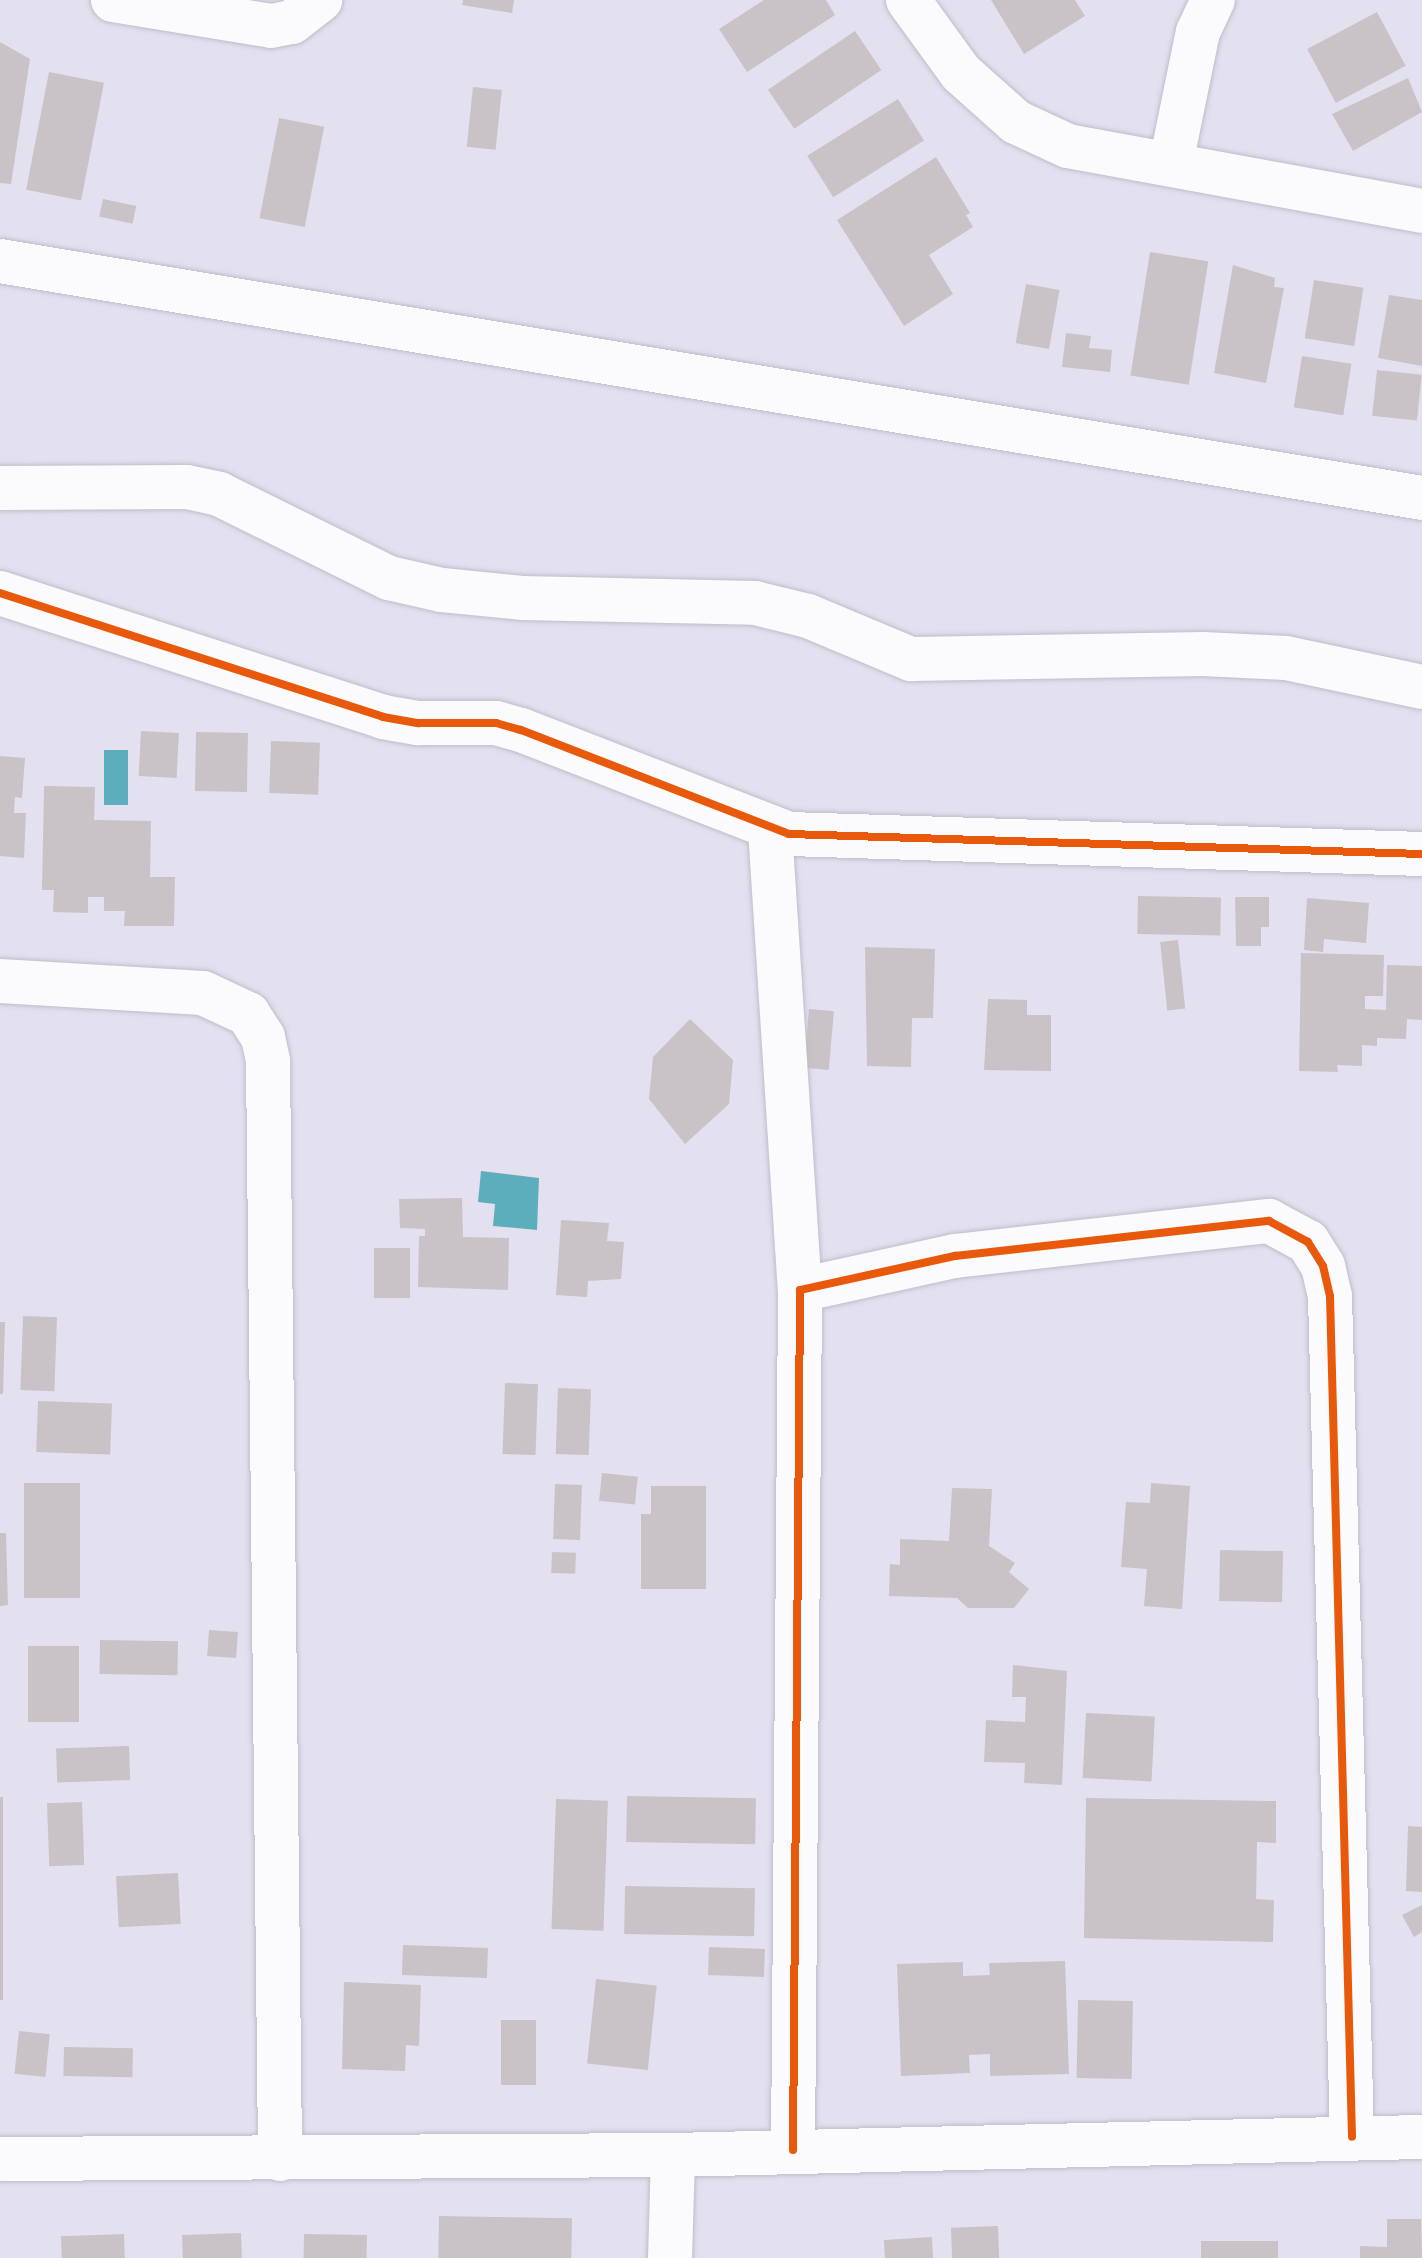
<!DOCTYPE html>
<style>
body{margin:0}
#map{position:relative;width:1422px;height:2258px;overflow:hidden;background:#e3e1f0;font-family:Bitter,serif}
div>[style]{position:absolute}
[style*='--x']{left:calc(var(--x)*1px);top:calc(var(--y)*1px);width:calc(var(--w)*1px);rotate:calc(var(--a)*1deg)}
.water>*{inset:0;background:#5daebc;transform-origin:0 0}
.building>*{inset:0;background:#c9c2c7;transform-origin:0 0}
.roads{filter:drop-shadow(0 0 2px #bfbdc9) drop-shadow(0 0 2px #bfbdc9)}
.minor>*{height:44px;margin:-22px;padding:0 22px;transform-origin:22px;border-radius:22px;background:#fbfafd}
.major>*{height:44px;margin:-22px;padding:0 22px;transform-origin:22px;border-radius:22px;background:#fbfafd}
.cycleway>*{height:8px;margin:-4px;padding:0 4px;transform-origin:4px;border-radius:4px;background:#e8590c}
span{translate:-50% -50%;white-space:nowrap;text-align:center;line-height:1.15;-webkit-text-stroke:7px #fff;paint-order:stroke}
</style>
<div id="map">
<div class="water">
<div style="left:104px;top:750px;width:24px;height:55px"></div>
<div style="clip-path:polygon(481px 1171px,539px 1178px,537px 1230px,493px 1226px,495px 1204px,478px 1202px)"></div>
</div>
<div class="building">
<div style="clip-path:polygon(463px 0,514px 0,512px 13px,462px 5px)"></div>
<div style="clip-path:polygon(764px 0,826px 0,835px 15px,747px 72px,719px 29px)"></div>
<div style="clip-path:polygon(991px 0,1075px 0,1085px 16px,1024px 54px)"></div>
<div style="left:1377px;top:12px;width:61px;height:79px;rotate:62deg"></div>
<div style="left:855px;top:31px;width:47px;height:105px;rotate:56deg"></div>
<div style="clip-path:polygon(0 42px,30px 59px,11px 184px,0 183px)"></div>
<div style="left:49px;top:72px;width:56px;height:120px;rotate:11deg"></div>
<div style="clip-path:polygon(1408px 78px,1422px 112px,1353px 151px,1332px 114px)"></div>
<div style="left:473px;top:87px;width:29px;height:60px;rotate:6deg"></div>
<div style="left:898px;top:99px;width:49px;height:107px;rotate:58deg"></div>
<div style="left:279px;top:118px;width:46px;height:102px;rotate:11deg"></div>
<div style="clip-path:polygon(936px 157px,970px 213px,966px 215px,973px 227px,929px 255px,953px 294px,904px 326px,837px 220px)"></div>
<div style="left:103px;top:199px;width:34px;height:18px;rotate:12deg"></div>
<div style="left:1150px;top:252px;width:59px;height:125px;rotate:9deg"></div>
<div style="clip-path:polygon(1233px 265px,1275px 278px,1274px 287px,1284px 288px,1266px 383px,1214px 373px)"></div>
<div style="left:1314px;top:280px;width:50px;height:59px;rotate:9deg"></div>
<div style="left:1026px;top:284px;width:34px;height:60px;rotate:10deg"></div>
<div style="clip-path:polygon(1389px 295px,1422px 300px,1422px 366px,1378px 358px)"></div>
<div style="clip-path:polygon(1066px 333px,1091px 336px,1089px 348px,1112px 350px,1110px 372px,1062px 367px)"></div>
<div style="left:1302px;top:356px;width:50px;height:52px;rotate:9deg"></div>
<div style="left:1377px;top:370px;width:45px;height:46px;rotate:6deg"></div>
<div style="left:141px;top:731px;width:38px;height:45px;rotate:3deg"></div>
<div style="left:196px;top:732px;width:52px;height:59px;rotate:1deg"></div>
<div style="left:271px;top:741px;width:49px;height:52px;rotate:2deg"></div>
<div style="clip-path:polygon(0 756px,25px 758px,22px 798px,15px 797px,14px 813px,26px 813px,24px 858px,0 856px)"></div>
<div style="clip-path:polygon(44px 786px,95px 787px,94px 820px,151px 821px,150px 877px,175px 877px,174px 926px,124px 926px,125px 911px,104px 911px,104px 897px,88px 897px,88px 913px,53px 912px,54px 890px,42px 890px)"></div>
<div style="left:1138px;top:896px;width:83px;height:38px;rotate:1deg"></div>
<div style="clip-path:polygon(1235px 897px,1269px 897px,1269px 927px,1261px 927px,1261px 946px,1236px 946px)"></div>
<div style="clip-path:polygon(1307px 898px,1369px 903px,1366px 943px,1324px 939px,1323px 952px,1304px 950px)"></div>
<div style="left:1178px;top:940px;width:69px;height:18px;rotate:84deg"></div>
<div style="clip-path:polygon(865px 947px,935px 949px,933px 1018px,912px 1018px,911px 1067px,867px 1066px)"></div>
<div style="clip-path:polygon(1301px 953px,1384px 955px,1383px 996px,1365px 996px,1365px 1009px,1386px 1010px,1387px 965px,1422px 966px,1422px 1020px,1407px 1019px,1406px 1039px,1377px 1038px,1377px 1046px,1362px 1045px,1362px 1066px,1337px 1065px,1338px 1072px,1299px 1071px)"></div>
<div style="clip-path:polygon(988px 999px,1027px 1000px,1027px 1015px,1051px 1015px,1051px 1071px,984px 1070px)"></div>
<div style="left:809px;top:1009px;width:25px;height:59px;rotate:5deg"></div>
<div style="clip-path:polygon(690px 1019px,733px 1060px,729px 1104px,685px 1144px,649px 1099px,653px 1057px)"></div>
<div style="clip-path:polygon(462px 1198px,463px 1237px,509px 1238px,508px 1290px,418px 1287px,419px 1236px,425px 1236px,425px 1229px,400px 1228px,399px 1199px)"></div>
<div style="clip-path:polygon(561px 1220px,609px 1223px,607px 1241px,624px 1242px,621px 1279px,588px 1281px,587px 1297px,556px 1295px)"></div>
<div style="left:374px;top:1248px;width:36px;height:50px"></div>
<div style="left:23px;top:1316px;width:34px;height:74px;rotate:2deg"></div>
<div style="clip-path:polygon(0 1322px,5px 1322px,3px 1394px,0 1394px)"></div>
<div style="left:505px;top:1383px;width:33px;height:71px;rotate:2deg"></div>
<div style="left:558px;top:1388px;width:33px;height:66px;rotate:2deg"></div>
<div style="left:38px;top:1401px;width:74px;height:51px;rotate:2deg"></div>
<div style="left:602px;top:1473px;width:36px;height:28px;rotate:6deg"></div>
<div style="left:80px;top:1483px;width:115px;height:56px;rotate:90deg"></div>
<div style="clip-path:polygon(1151px 1483px,1190px 1486px,1182px 1609px,1144px 1606px,1147px 1569px,1121px 1567px,1126px 1502px,1150px 1503px)"></div>
<div style="left:555px;top:1484px;width:27px;height:55px;rotate:2deg"></div>
<div style="clip-path:polygon(651px 1486px,706px 1486px,706px 1589px,641px 1589px,641px 1514px,651px 1514px)"></div>
<div style="clip-path:polygon(952px 1488px,992px 1489px,989px 1546px,1015px 1563px,1009px 1572px,1029px 1589px,1014px 1608px,968px 1608px,957px 1598px,889px 1596px,890px 1564px,900px 1565px,900px 1539px,949px 1541px)"></div>
<div style="clip-path:polygon(0 1533px,6px 1533px,8px 1605px,0 1606px)"></div>
<div style="left:1220px;top:1550px;width:63px;height:51px;rotate:1deg"></div>
<div style="left:552px;top:1552px;width:24px;height:21px;rotate:2deg"></div>
<div style="left:209px;top:1630px;width:29px;height:26px;rotate:4deg"></div>
<div style="left:100px;top:1640px;width:78px;height:34px;rotate:1deg"></div>
<div style="left:28px;top:1646px;width:51px;height:76px"></div>
<div style="clip-path:polygon(1013px 1665px,1067px 1671px,1062px 1785px,1024px 1783px,1025px 1763px,984px 1762px,986px 1720px,1025px 1722px,1026px 1697px,1012px 1697px)"></div>
<div style="left:1086px;top:1713px;width:69px;height:65px;rotate:3deg"></div>
<div style="left:129px;top:1746px;width:34px;height:73px;rotate:88deg"></div>
<div style="left:627px;top:1796px;width:129px;height:46px;rotate:1deg"></div>
<div style="left:0;top:1797px;width:3px;height:203px"></div>
<div style="clip-path:polygon(1086px 1798px,1276px 1801px,1276px 1843px,1257px 1842px,1256px 1899px,1274px 1900px,1273px 1942px,1084px 1938px)"></div>
<div style="left:556px;top:1799px;width:52px;height:130px;rotate:2deg"></div>
<div style="left:82px;top:1802px;width:63px;height:35px;rotate:88deg"></div>
<div style="clip-path:polygon(1408px 1826px,1422px 1827px,1422px 1892px,1406px 1891px)"></div>
<div style="left:178px;top:1873px;width:51px;height:62px;rotate:87deg"></div>
<div style="left:625px;top:1886px;width:130px;height:48px;rotate:1deg"></div>
<div style="clip-path:polygon(1422px 1905px,1422px 1932px,1414px 1937px,1402px 1915px)"></div>
<div style="left:403px;top:1945px;width:85px;height:30px;rotate:2deg"></div>
<div style="left:709px;top:1947px;width:56px;height:28px;rotate:2deg"></div>
<div style="clip-path:polygon(1065px 1961px,1069px 2074px,990px 2076px,990px 2054px,969px 2055px,970px 2073px,901px 2076px,897px 1964px,963px 1962px,963px 1976px,990px 1975px,989px 1963px)"></div>
<div style="left:596px;top:1979px;width:61px;height:85px;rotate:6deg"></div>
<div style="clip-path:polygon(344px 1982px,421px 1985px,419px 2046px,406px 2045px,405px 2071px,342px 2069px)"></div>
<div style="left:1078px;top:2000px;width:55px;height:78px;rotate:1deg"></div>
<div style="left:501px;top:2020px;width:35px;height:65px"></div>
<div style="left:19px;top:2031px;width:31px;height:43px;rotate:6deg"></div>
<div style="left:64px;top:2047px;width:69px;height:29px;rotate:1deg"></div>
<div style="left:439px;top:2216px;width:133px;height:42px;rotate:1deg"></div>
<div style="clip-path:polygon(1387px 2219px,1421px 2219px,1422px 2258px,1360px 2258px,1360px 2246px,1387px 2247px)"></div>
<div style="left:998px;top:2226px;width:32px;height:47px;rotate:88deg"></div>
<div style="left:241px;top:2233px;width:25px;height:59px;rotate:88deg"></div>
<div style="left:124px;top:2234px;width:24px;height:63px;rotate:88deg"></div>
<div style="left:304px;top:2234px;width:63px;height:24px;rotate:1deg"></div>
<div style="clip-path:polygon(932px 2237px,933px 2258px,885px 2258px,884px 2240px)"></div>
<div style="left:1278px;top:2241px;width:17px;height:77px;rotate:90deg"></div>
</div>
<div class="roads">
<div class="minor">
<div style="--x:113;--y:0;--w:160;--a:9.3"></div>
<div style="--x:271;--y:26;--w:21;--a:-11"></div>
<div style="--x:292;--y:22;--w:36;--a:-38"></div>
<div style="--x:908;--y:0;--w:90;--a:54"></div>
<div style="--x:961;--y:73;--w:74;--a:41.7"></div>
<div style="--x:1016;--y:122;--w:57;--a:24.8"></div>
<div style="--x:1068;--y:146;--w:360;--a:10.4"></div>
<div style="--x:1171;--y:163;--w:134;--a:-78.4"></div>
<div style="--x:1198;--y:32;--w:35;--a:-65"></div>
<div style="--x:0;--y:488;--w:187;--a:-0.3"></div>
<div style="--x:187;--y:487;--w:33;--a:12"></div>
<div style="--x:219;--y:494;--w:190;--a:26.3"></div>
<div style="--x:389;--y:578;--w:54;--a:12.8"></div>
<div style="--x:442;--y:590;--w:80;--a:5.7"></div>
<div style="--x:522;--y:598;--w:233;--a:1.2"></div>
<div style="--x:755;--y:603;--w:55;--a:13.8"></div>
<div style="--x:808;--y:616;--w:112;--a:22.7"></div>
<div style="--x:911;--y:659;--w:292;--a:-1"></div>
<div style="--x:1203;--y:654;--w:83;--a:2.8"></div>
<div style="--x:1286;--y:658;--w:139;--a:12"></div>
<div style="--x:0;--y:593;--w:403;--a:17.9"></div>
<div style="--x:383;--y:717;--w:36;--a:10"></div>
<div style="--x:418;--y:723;--w:78;--a:0"></div>
<div style="--x:496;--y:723;--w:26;--a:16"></div>
<div style="--x:521;--y:730;--w:287;--a:21.2"></div>
<div style="--x:789;--y:834;--w:633;--a:1.81"></div>
<div style="--x:770;--y:829;--w:462;--a:86.3"></div>
<div style="--x:0;--y:981;--w:203;--a:3.4"></div>
<div style="--x:203;--y:993;--w:50;--a:25"></div>
<div style="--x:248;--y:1014;--w:27;--a:57"></div>
<div style="--x:263;--y:1037;--w:25;--a:78"></div>
<div style="--x:268;--y:1061;--w:1098;--a:89.37"></div>
<div style="--x:793;--y:2150;--w:860;--a:-89.53"></div>
<div style="--x:800;--y:1290;--w:159;--a:-12.4"></div>
<div style="--x:955;--y:1256;--w:316;--a:-6.4"></div>
<div style="--x:1269;--y:1221;--w:44;--a:28.3"></div>
<div style="--x:1308;--y:1242;--w:28;--a:58"></div>
<div style="--x:1323;--y:1266;--w:31;--a:77"></div>
<div style="--x:1330;--y:1296;--w:841;--a:88.5"></div>
<div style="--x:0;--y:2159;--w:673;--a:-0.34"></div>
<div style="--x:673;--y:2155;--w:749;--a:-1.38"></div>
<div style="--x:670;--y:2258;--w:103;--a:-88.3"></div>
</div>
<div class="major">
<div style="--x:0;--y:261;--w:1442;--a:9.46"></div>
</div>
</div>
<div class="cycleway">
<div style="--x:0;--y:593;--w:403;--a:17.9"></div>
<div style="--x:383;--y:717;--w:36;--a:10"></div>
<div style="--x:418;--y:723;--w:78;--a:0"></div>
<div style="--x:496;--y:723;--w:26;--a:16"></div>
<div style="--x:521;--y:730;--w:287;--a:21.2"></div>
<div style="--x:789;--y:834;--w:633;--a:1.81"></div>
<div style="--x:793;--y:2150;--w:860;--a:-89.53"></div>
<div style="--x:800;--y:1290;--w:159;--a:-12.4"></div>
<div style="--x:955;--y:1256;--w:316;--a:-6.4"></div>
<div style="--x:1269;--y:1221;--w:44;--a:28.3"></div>
<div style="--x:1308;--y:1242;--w:28;--a:58"></div>
<div style="--x:1323;--y:1266;--w:31;--a:77"></div>
<div style="--x:1330;--y:1296;--w:841;--a:88.5"></div>
</div>
</div>
